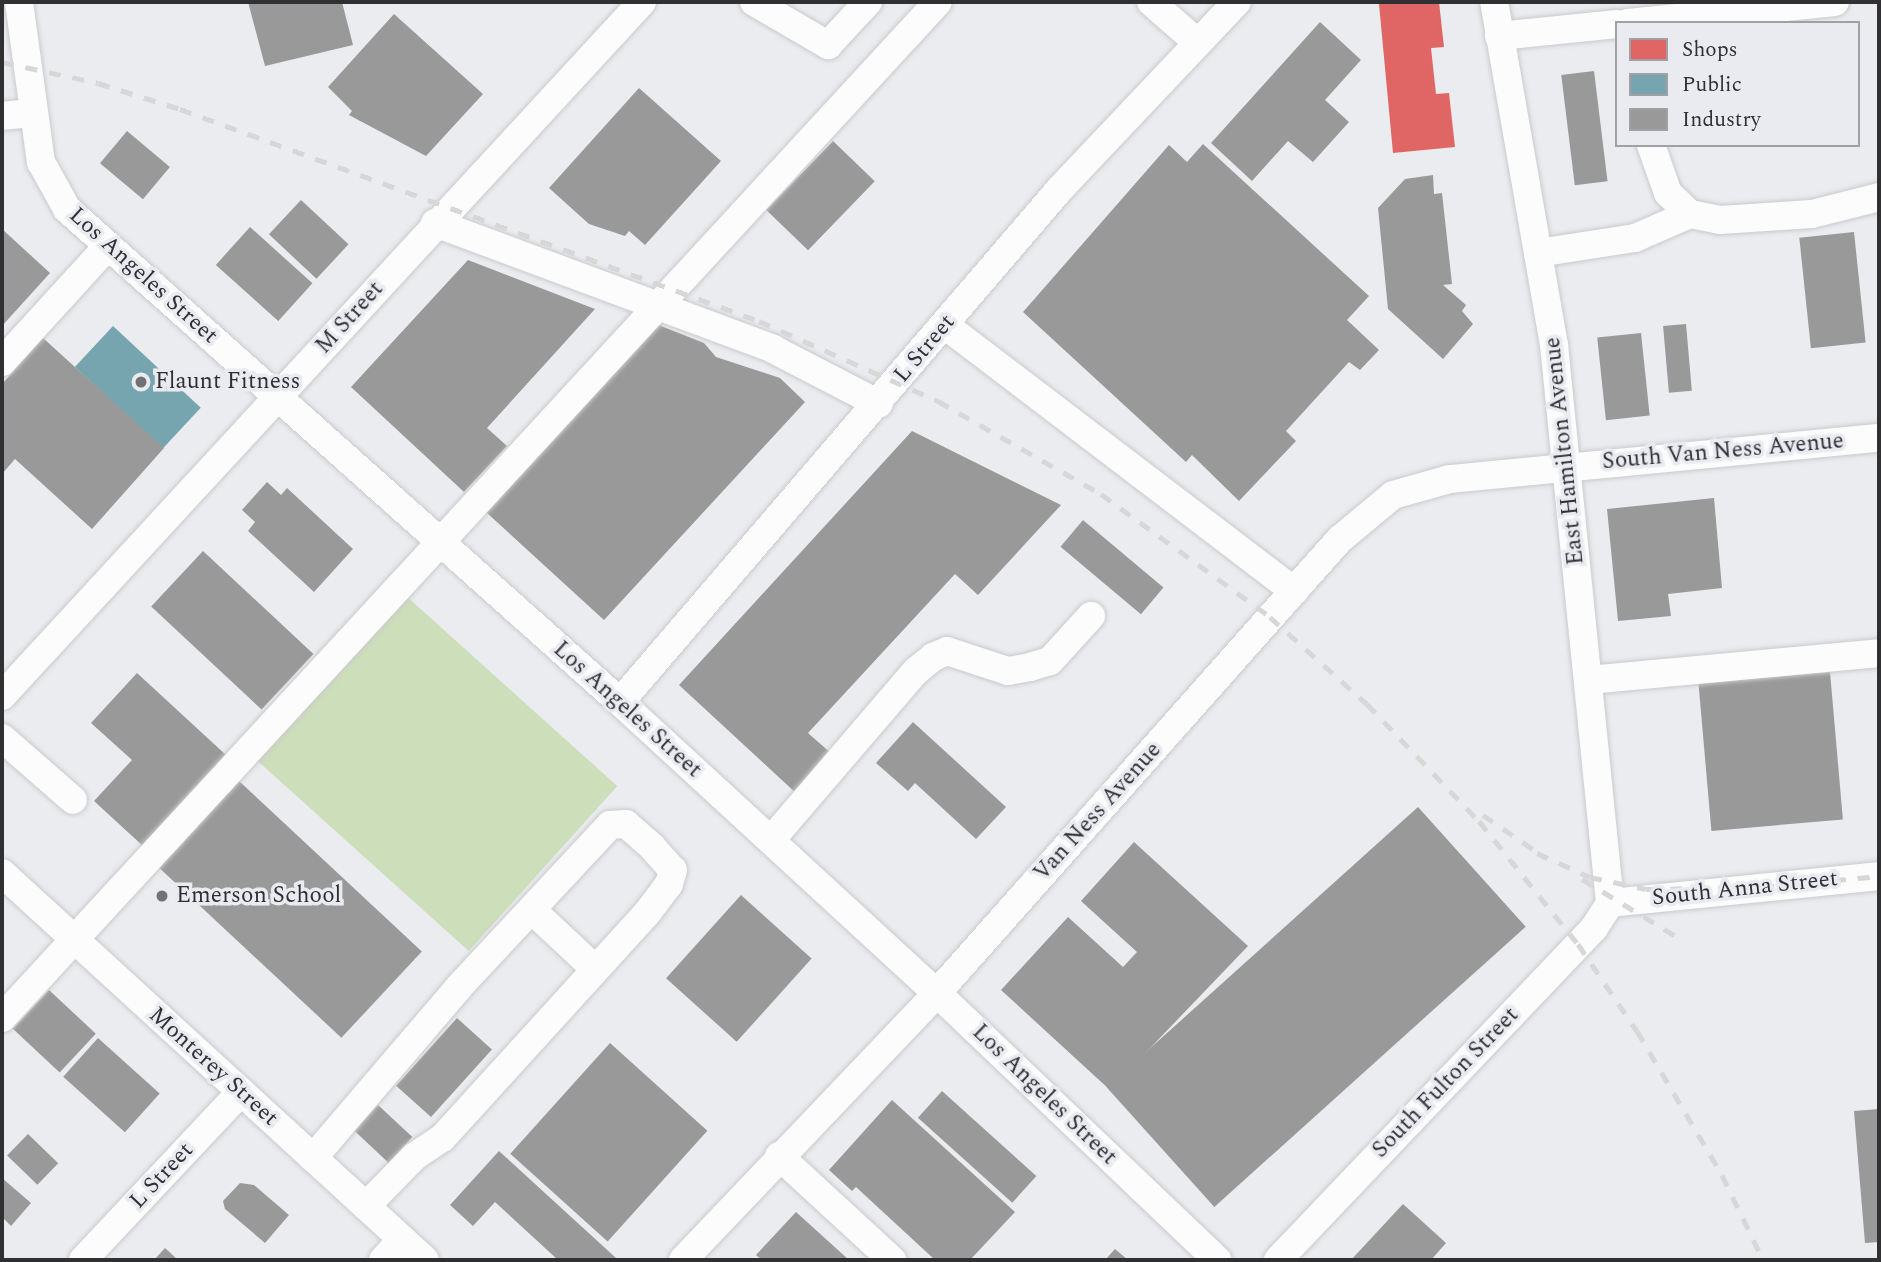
<!DOCTYPE html>
<style>
body{margin:0}
#map{position:relative;width:1881px;height:1262px;overflow:hidden;background:#ebecf0;font-family:Spectral,serif}
div>[style]{position:absolute}
[style*='--x']{left:calc(var(--x)*1px);top:calc(var(--y)*1px);width:calc(var(--w)*1px);rotate:calc(var(--a)*1deg)}
.green>*{inset:0;background:#cddeba;transform-origin:0 0}
.shops>*{inset:0;background:#e06666}
.public>*{inset:0;background:#76a5af;transform-origin:0 0}
.industry>*{inset:0;background:#999;transform-origin:0 0}
.roads{filter:drop-shadow(0 0 2px #c9cacd) drop-shadow(0 0 2px #c9cacd)}
.minor>*{height:28px;margin:-14px;padding:0 14px;transform-origin:14px;border-radius:14px;background:#fcfcfd}
.rail>*{height:5px;margin-top:-2.5px;transform-origin:0;background:repeating-linear-gradient(90deg,#d7d7d7 0 12px,transparent 0 24px)}
.dots>*{width:19px;height:19px;translate:-50% -50%;box-sizing:border-box;border:4px solid #eaebf1;border-radius:50%}
span{translate:-50% -50%;white-space:nowrap;text-align:center;line-height:1.15;-webkit-text-stroke:7px #eaebf1;paint-order:stroke}
.street-label{font-size:23px;color:#303033}
.poi-label{font-size:23px;color:#303033}
.left{translate:0 -50%;text-align:left}
.frame{position:absolute;inset:0;border:4px solid #303033;pointer-events:none}
.legend{position:absolute;left:1615px;top:21px;width:245px;height:126px;box-sizing:border-box;background:#eaebf1;border:2px solid #a0a0a5;margin:0;padding:9px 12px;list-style:none;font-size:21px;color:#303033}
.legend li{display:flex;align-items:center;gap:14px;height:35px}
.legend b{width:35px;border:2px solid #a0a0a5}
</style>
<div id="map">
<div class="green">
<div style="left:404px;top:594px;width:287px;height:222px;rotate:42deg"></div>
</div>
<div class="shops">
<div style="clip-path:polygon(1439px 2px,1444px 47px,1431px 48px,1436px 94px,1449px 93px,1455px 147px,1393px 153px,1379px 4px)"></div>
</div>
<div class="public">
<div style="left:113px;top:326px;width:120px;height:56px;rotate:43deg"></div>
</div>
<div class="industry">
<div style="clip-path:polygon(248px 2px,342px 2px,353px 45px,265px 66px)"></div>
<div style="clip-path:polygon(394px 14px,483px 94px,426px 156px,349px 115px,352px 111px,328px 87px)"></div>
<div style="clip-path:polygon(1320px 22px,1361px 60px,1325px 100px,1349px 122px,1313px 162px,1288px 141px,1252px 181px,1211px 143px)"></div>
<div style="left:1594px;top:71px;width:111px;height:33px;rotate:83deg"></div>
<div style="clip-path:polygon(639px 88px,721px 161px,645px 245px,629px 231px,625px 236px,589px 224px,549px 188px)"></div>
<div style="left:127px;top:131px;width:56px;height:42px;rotate:40deg"></div>
<div style="left:833px;top:141px;width:58px;height:96px;rotate:44deg"></div>
<div style="clip-path:polygon(1203px 144px,1369px 296px,1347px 320px,1379px 350px,1360px 370px,1349px 362px,1286px 431px,1296px 441px,1239px 501px,1192px 455px,1186px 462px,1023px 312px,1169px 145px,1187px 162px)"></div>
<div style="clip-path:polygon(1433px 175px,1434px 194px,1442px 193px,1452px 284px,1443px 285px,1466px 305px,1462px 311px,1473px 324px,1443px 359px,1388px 309px,1378px 208px,1405px 179px)"></div>
<div style="left:301px;top:200px;width:65px;height:47px;rotate:43deg"></div>
<div style="left:250px;top:227px;width:84px;height:51px;rotate:42deg"></div>
<div style="clip-path:polygon(2px 229px,50px 273px,2px 326px)"></div>
<div style="left:1854px;top:232px;width:111px;height:55px;rotate:84deg"></div>
<div style="clip-path:polygon(468px 260px,595px 309px,487px 428px,507px 446px,464px 492px,351px 387px)"></div>
<div style="clip-path:polygon(656px 324px,704px 343px,716px 357px,780px 378px,805px 402px,604px 620px,486px 512px)"></div>
<div style="left:1686px;top:324px;width:67px;height:23px;rotate:85deg"></div>
<div style="left:1641px;top:333px;width:83px;height:44px;rotate:84deg"></div>
<div style="clip-path:polygon(43px 338px,164px 448px,92px 529px,15px 459px,2px 474px,2px 384px)"></div>
<div style="clip-path:polygon(912px 431px,1061px 505px,978px 595px,955px 574px,808px 733px,833px 755px,797px 794px,679px 685px)"></div>
<div style="clip-path:polygon(267px 482px,281px 495px,287px 488px,353px 549px,314px 592px,248px 531px,255px 522px,242px 510px)"></div>
<div style="clip-path:polygon(1714px 498px,1722px 588px,1668px 594px,1671px 616px,1618px 621px,1607px 509px)"></div>
<div style="left:1083px;top:520px;width:105px;height:35px;rotate:40deg"></div>
<div style="left:203px;top:551px;width:151px;height:76px;rotate:43deg"></div>
<div style="left:1830px;top:672px;width:148px;height:132px;rotate:85deg"></div>
<div style="clip-path:polygon(137px 673px,226px 755px,143px 846px,94px 801px,132px 760px,91px 723px)"></div>
<div style="clip-path:polygon(913px 722px,1006px 807px,976px 839px,915px 783px,908px 791px,876px 763px)"></div>
<div style="left:239px;top:781px;width:250px;height:118px;rotate:43deg"></div>
<div style="left:1418px;top:807px;width:161px;height:419px;rotate:48deg"></div>
<div style="clip-path:polygon(1134px 842px,1248px 946px,1110px 1090px,1001px 990px,1068px 917px,1123px 967px,1137px 952px,1081px 901px)"></div>
<div style="left:741px;top:895px;width:95px;height:112px;rotate:42deg"></div>
<div style="left:49px;top:990px;width:64px;height:53px;rotate:43deg"></div>
<div style="left:457px;top:1018px;width:47px;height:91px;rotate:42deg"></div>
<div style="left:98px;top:1038px;width:83px;height:52px;rotate:42deg"></div>
<div style="left:610px;top:1043px;width:131px;height:149px;rotate:42deg"></div>
<div style="left:942px;top:1091px;width:127px;height:36px;rotate:42deg"></div>
<div style="clip-path:polygon(892px 1100px,1015px 1212px,970px 1260px,935px 1260px,856px 1187px,852px 1191px,829px 1170px)"></div>
<div style="left:378px;top:1105px;width:47px;height:35px;rotate:43deg"></div>
<div style="clip-path:polygon(1879px 1109px,1879px 1242px,1865px 1243px,1854px 1111px)"></div>
<div style="left:28px;top:1134px;width:42px;height:30px;rotate:44deg"></div>
<div style="clip-path:polygon(499px 1151px,616px 1258px,558px 1260px,495px 1202px,473px 1226px,450px 1205px)"></div>
<div style="clip-path:polygon(2px 1178px,31px 1203px,11px 1226px,2px 1217px)"></div>
<div style="clip-path:polygon(240px 1183px,254px 1185px,289px 1215px,265px 1243px,225px 1209px,223px 1201px)"></div>
<div style="clip-path:polygon(1403px 1204px,1446px 1243px,1431px 1260px,1351px 1260px)"></div>
<div style="clip-path:polygon(796px 1212px,849px 1260px,762px 1260px,756px 1255px)"></div>
<div style="clip-path:polygon(165px 1248px,178px 1260px,154px 1260px)"></div>
<div style="clip-path:polygon(1115px 1249px,1128px 1260px,1105px 1260px)"></div>
</div>
<div class="roads">
<div class="minor">
<div style="--x:19;--y:2;--w:162;--a:82.2"></div>
<div style="--x:41;--y:162;--w:54;--a:61"></div>
<div style="--x:67;--y:209;--w:741;--a:41.72"></div>
<div style="--x:620;--y:702;--w:430;--a:42.6"></div>
<div style="--x:937;--y:993;--w:387;--a:43.6"></div>
<div style="--x:754;--y:2;--w:86;--a:30.2"></div>
<div style="--x:828;--y:45;--w:59;--a:-47.1"></div>
<div style="--x:1151;--y:2;--w:62;--a:41.1"></div>
<div style="--x:1628;--y:23;--w:208;--a:-5.8"></div>
<div style="--x:1499;--y:36;--w:119;--a:-5.8"></div>
<div style="--x:2;--y:116;--w:29;--a:-6"></div>
<div style="--x:1651;--y:145;--w:51;--a:70.5"></div>
<div style="--x:1668;--y:193;--w:30;--a:44"></div>
<div style="--x:1690;--y:214;--w:31;--a:11"></div>
<div style="--x:1720;--y:220;--w:92;--a:-3.7"></div>
<div style="--x:1812;--y:214;--w:69;--a:-14.2"></div>
<div style="--x:435;--y:223;--w:361;--a:20.4"></div>
<div style="--x:773;--y:349;--w:119;--a:27.4"></div>
<div style="--x:1538;--y:253;--w:98;--a:-8.8"></div>
<div style="--x:1635;--y:238;--w:60;--a:-23.6"></div>
<div style="--x:945;--y:325;--w:439;--a:37.3"></div>
<div style="--x:2;--y:362;--w:156;--a:-47.6"></div>
<div style="--x:1589;--y:680;--w:291;--a:-5.3"></div>
<div style="--x:2;--y:696;--w:944;--a:-47.32"></div>
<div style="--x:620;--y:702;--w:674;--a:-49.39"></div>
<div style="--x:1059;--y:190;--w:259;--a:-46.6"></div>
<div style="--x:2;--y:738;--w:94;--a:41.1"></div>
<div style="--x:771;--y:840;--w:223;--a:-49.4"></div>
<div style="--x:916;--y:671;--w:22;--a:-39"></div>
<div style="--x:933;--y:657;--w:15;--a:-23"></div>
<div style="--x:947;--y:651;--w:64;--a:18.2"></div>
<div style="--x:1008;--y:671;--w:22;--a:-10"></div>
<div style="--x:1030;--y:667;--w:21;--a:-17"></div>
<div style="--x:1050;--y:661;--w:61;--a:-47.7"></div>
<div style="--x:2;--y:873;--w:573;--a:42.46"></div>
<div style="--x:1610;--y:903;--w:270;--a:-5.7"></div>
<div style="--x:533;--y:911;--w:85;--a:43.1"></div>
<div style="--x:2;--y:1018;--w:1381;--a:-47.35"></div>
<div style="--x:779;--y:1156;--w:154;--a:42.6"></div>
<div style="--x:313;--y:1158;--w:223;--a:-49.5"></div>
<div style="--x:458;--y:988;--w:223;--a:-47"></div>
<div style="--x:610;--y:825;--w:16;--a:-4"></div>
<div style="--x:626;--y:824;--w:35;--a:41"></div>
<div style="--x:652;--y:847;--w:31;--a:48"></div>
<div style="--x:673;--y:870;--w:15;--a:106"></div>
<div style="--x:669;--y:884;--w:35;--a:127"></div>
<div style="--x:648;--y:912;--w:306;--a:132.3"></div>
<div style="--x:442;--y:1138;--w:34;--a:146"></div>
<div style="--x:414;--y:1157;--w:69;--a:134.4"></div>
<div style="--x:83;--y:1260;--w:231;--a:-46.8"></div>
<div style="--x:383;--y:1260;--w:28;--a:-48"></div>
<div style="--x:683;--y:1260;--w:369;--a:-46.4"></div>
<div style="--x:937;--y:993;--w:606;--a:-48.41"></div>
<div style="--x:1339;--y:540;--w:70;--a:-39.8"></div>
<div style="--x:1393;--y:495;--w:59;--a:-15.7"></div>
<div style="--x:1450;--y:479;--w:431;--a:-5.5"></div>
<div style="--x:1278;--y:1260;--w:458;--a:-46.4"></div>
<div style="--x:1594;--y:928;--w:30;--a:-57"></div>
<div style="--x:1610;--y:903;--w:561;--a:-95.73"></div>
<div style="--x:1554;--y:345;--w:348;--a:-99.9"></div>
</div>
</div>
<div class="rail">
<div style="--x:2;--y:62;--w:98;--a:12.3"></div>
<div style="--x:98;--y:83;--w:86;--a:17.6"></div>
<div style="--x:180;--y:109;--w:617;--a:20.11"></div>
<div style="--x:759;--y:321;--w:196;--a:24.1"></div>
<div style="--x:938;--y:401;--w:188;--a:29.7"></div>
<div style="--x:1101;--y:494;--w:209;--a:36"></div>
<div style="--x:1270;--y:617;--w:130;--a:41.9"></div>
<div style="--x:1367;--y:704;--w:162;--a:46.3"></div>
<div style="--x:1479;--y:821;--w:158;--a:51.2"></div>
<div style="--x:1578;--y:944;--w:105;--a:55.9"></div>
<div style="--x:1637;--y:1031;--w:167;--a:59.4"></div>
<div style="--x:1722;--y:1175;--w:94;--a:64.2"></div>
<div style="--x:1483;--y:815;--w:76;--a:34.3"></div>
<div style="--x:1537;--y:853;--w:58;--a:24.4"></div>
<div style="--x:1590;--y:877;--w:57;--a:12.1"></div>
<div style="--x:1646;--y:889;--w:116;--a:-1"></div>
<div style="--x:1762;--y:887;--w:118;--a:-5.4"></div>
<div style="--x:1582;--y:879;--w:119;--a:31.3"></div>
</div>
<div class="dots">
<div style="left:141px;top:382px;background:#717275"></div>
<div style="left:162px;top:896px;background:#717275"></div>
</div>
<div class="street-label">
<span style="left:143px;top:276px;rotate:42deg">Los Angeles Street</span>
<span style="left:350px;top:318px;rotate:-48deg">M Street</span>
<span style="left:925px;top:349px;rotate:-50deg">L Street</span>
<span style="left:1565px;top:451px;rotate:-96deg">East Hamilton Avenue</span>
<span style="left:1723px;top:452px;rotate:-5deg">South Van Ness Avenue</span>
<span style="left:627px;top:710px;rotate:42deg">Los Angeles Street</span>
<span style="left:1098px;top:812px;rotate:-48deg">Van Ness Avenue</span>
<span style="left:1745px;top:889px;rotate:-6deg">South Anna Street</span>
<span style="left:213px;top:1067px;rotate:42deg">Monterey Street</span>
<span style="left:1446px;top:1083px;rotate:-46deg">South Fulton Street</span>
<span style="left:1044px;top:1095px;rotate:44deg">Los Angeles Street</span>
<span style="left:162px;top:1176px;rotate:-47deg">L Street</span>
</div>
<div class="poi-label">
<span class="left" style="left:155px;top:382px">Flaunt Fitness</span>
<span class="left" style="left:176px;top:896px">Emerson School</span>
</div>
<div class="frame"></div>
<ul class="legend">
<li><b style="height:19px;background:#e06666"></b>Shops</li>
<li><b style="height:19px;background:#76a5af"></b>Public</li>
<li><b style="height:19px;background:#999"></b>Industry</li>
</ul>
</div>
